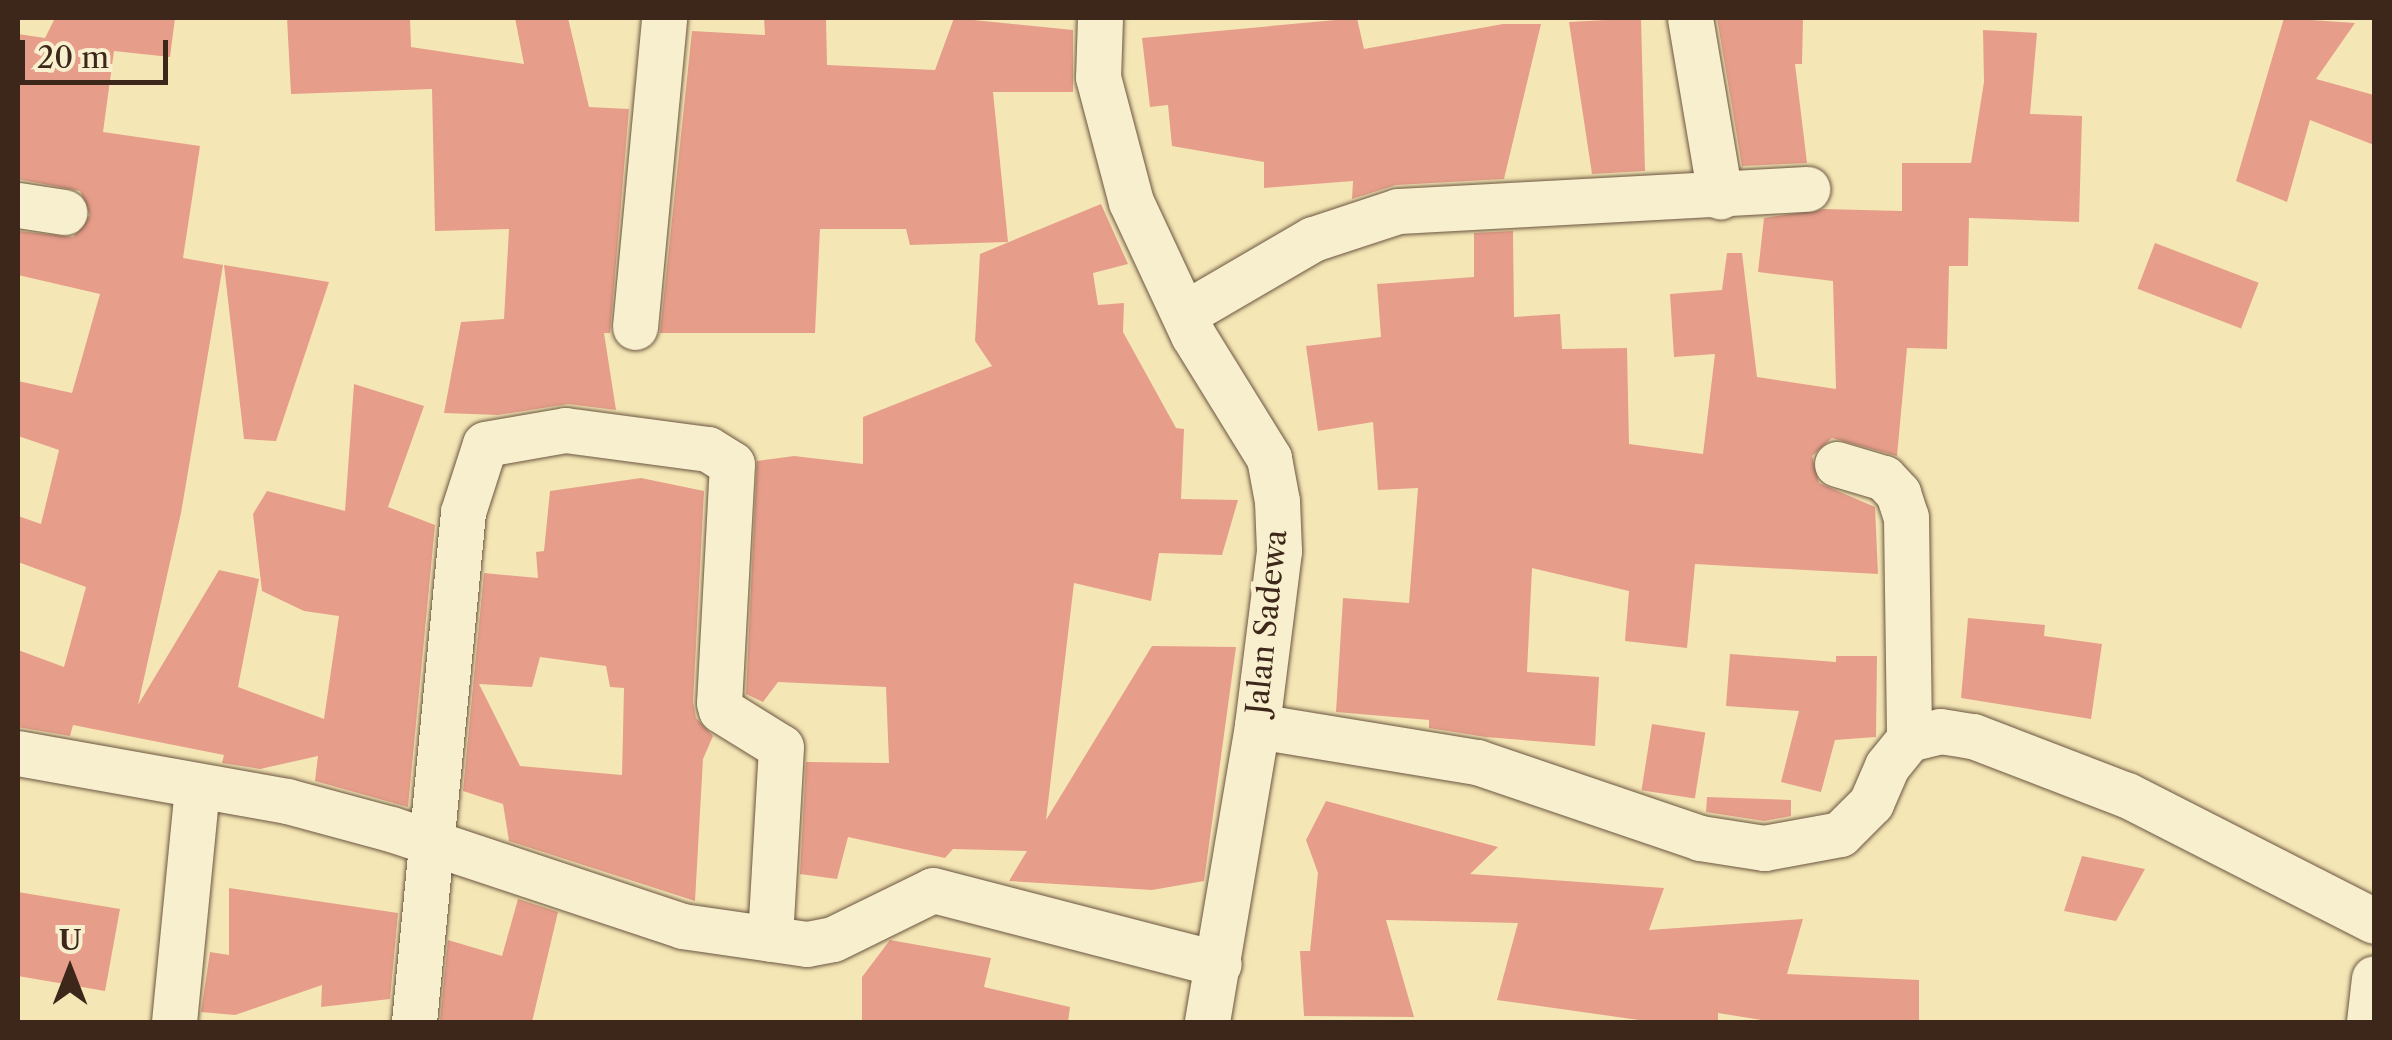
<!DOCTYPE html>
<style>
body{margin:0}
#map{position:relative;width:2392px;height:1040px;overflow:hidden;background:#f5e7b5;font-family:"Libre Caslon Text",serif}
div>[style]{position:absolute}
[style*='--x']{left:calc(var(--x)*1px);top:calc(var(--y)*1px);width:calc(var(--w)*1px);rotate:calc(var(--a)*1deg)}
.building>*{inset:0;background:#e69e8a;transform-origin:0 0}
.roads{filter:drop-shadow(0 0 2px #6b5641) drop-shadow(0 0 2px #6b5641)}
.minor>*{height:45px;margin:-22.5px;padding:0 22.5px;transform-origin:22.5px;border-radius:22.5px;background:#f8efcf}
span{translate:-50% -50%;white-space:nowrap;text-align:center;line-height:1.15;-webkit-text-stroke:10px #f8efcf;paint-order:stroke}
.street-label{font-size:30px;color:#3d261a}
.frame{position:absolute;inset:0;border:20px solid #3d261a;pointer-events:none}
.north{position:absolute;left:20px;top:920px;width:100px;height:100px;-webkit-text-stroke:8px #f8efcf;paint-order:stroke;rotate:0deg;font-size:28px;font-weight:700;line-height:40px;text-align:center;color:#3d261a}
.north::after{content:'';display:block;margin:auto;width:35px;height:45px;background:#3d261a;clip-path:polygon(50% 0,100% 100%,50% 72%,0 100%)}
.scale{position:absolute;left:20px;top:40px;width:148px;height:45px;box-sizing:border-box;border:5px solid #3d261a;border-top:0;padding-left:12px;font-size:30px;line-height:35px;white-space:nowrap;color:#3d261a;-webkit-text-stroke:8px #f8efcf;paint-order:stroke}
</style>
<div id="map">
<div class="building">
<div style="clip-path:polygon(55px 18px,175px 18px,170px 57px,114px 51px,103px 132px,200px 146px,183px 258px,223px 265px,181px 513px,138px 705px,219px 570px,259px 579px,238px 687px,324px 719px,339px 616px,304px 611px,262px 591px,253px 514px,267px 491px,345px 511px,354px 384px,424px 406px,388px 507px,435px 525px,408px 807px,315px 781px,318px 756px,260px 769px,222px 763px,224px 755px,73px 725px,70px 736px,18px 727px,18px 650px,64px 667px,86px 587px,18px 562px,18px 516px,41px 524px,59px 450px,18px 436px,18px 381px,72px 393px,100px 294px,18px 275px,18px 231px,73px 237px,90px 215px,80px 191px,18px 179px,18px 34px,45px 38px)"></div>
<div style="clip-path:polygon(287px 18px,410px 18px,411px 47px,524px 64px,515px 18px,568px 18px,589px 107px,629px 109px,610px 333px,604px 333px,616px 410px,568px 404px,498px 415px,444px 413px,461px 322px,504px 319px,509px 229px,435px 231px,432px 89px,291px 94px)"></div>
<div style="clip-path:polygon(764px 18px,826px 18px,827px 65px,935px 70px,954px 18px,1073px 30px,1073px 92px,993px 92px,1008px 242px,910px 245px,906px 229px,820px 229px,815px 333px,660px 333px,692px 31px,765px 35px)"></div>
<div style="clip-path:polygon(1357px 18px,1364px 49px,1503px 24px,1541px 24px,1504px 179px,1396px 185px,1352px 199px,1353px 181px,1264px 188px,1264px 162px,1172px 146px,1168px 105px,1150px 107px,1142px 38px)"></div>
<div style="clip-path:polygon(1641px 18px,1645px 171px,1592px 174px,1569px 22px)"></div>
<div style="clip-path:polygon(1717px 18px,1803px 18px,1802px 64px,1795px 64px,1807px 163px,1742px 166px)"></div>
<div style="clip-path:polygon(2284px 18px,2355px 23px,2316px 79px,2374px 95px,2374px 145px,2310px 120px,2287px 202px,2236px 181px)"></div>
<div style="clip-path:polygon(1983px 30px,2037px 33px,2030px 114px,2082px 116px,2079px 222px,1969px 218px,1968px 266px,1949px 266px,1947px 349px,1907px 348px,1897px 456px,1832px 438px,1812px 456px,1819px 483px,1875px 507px,1878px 574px,1695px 564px,1687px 648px,1625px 641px,1629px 591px,1532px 568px,1527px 672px,1599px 677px,1595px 746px,1486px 737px,1429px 728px,1429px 720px,1336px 712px,1343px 598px,1409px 603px,1418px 488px,1378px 490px,1373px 422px,1318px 431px,1306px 346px,1381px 337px,1377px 284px,1474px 277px,1474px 233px,1513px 231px,1514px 317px,1560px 314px,1562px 349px,1627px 348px,1629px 444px,1703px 454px,1715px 354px,1674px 357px,1670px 294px,1722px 290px,1727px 253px,1742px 253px,1757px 377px,1836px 389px,1833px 281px,1758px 272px,1764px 218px,1824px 209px,1902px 211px,1902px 163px,1971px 163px,1984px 82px)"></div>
<div style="clip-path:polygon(1101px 204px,1128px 264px,1093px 273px,1098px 305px,1124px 303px,1123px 332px,1176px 428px,1184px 429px,1181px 499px,1238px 500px,1222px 555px,1159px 553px,1151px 601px,1074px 583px,1046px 820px,1152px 646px,1236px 647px,1204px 881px,1152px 890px,1009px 881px,1027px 851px,953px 849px,945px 858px,848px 837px,837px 879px,800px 874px,806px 762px,889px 763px,886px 687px,778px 682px,763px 702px,746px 694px,757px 461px,794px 456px,863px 464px,863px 417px,992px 366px,975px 341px,980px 254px)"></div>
<div style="left:2155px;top:243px;width:111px;height:49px;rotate:21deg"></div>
<div style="clip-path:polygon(224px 265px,329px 282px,276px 441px,244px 439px)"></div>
<div style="clip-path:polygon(evenodd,641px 478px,704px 491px,693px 702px,696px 718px,713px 736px,703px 759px,695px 901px,509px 841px,503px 804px,463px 791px,484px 573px,538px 578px,536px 552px,544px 551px,550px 491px,641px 478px,540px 657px,606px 666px,610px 687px,624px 688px,622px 775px,520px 766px,479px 684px,532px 687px,540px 657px)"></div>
<div style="clip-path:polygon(1968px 618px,2045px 625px,2044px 636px,2102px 644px,2091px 719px,1961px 698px)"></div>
<div style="clip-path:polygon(1730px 654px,1836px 662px,1836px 656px,1877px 656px,1876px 737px,1835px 740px,1821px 792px,1781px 782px,1799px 711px,1726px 706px)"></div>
<div style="left:1652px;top:724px;width:54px;height:67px;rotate:9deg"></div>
<div style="clip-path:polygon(1707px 797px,1791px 800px,1791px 816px,1764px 821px,1706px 812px)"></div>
<div style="clip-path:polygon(1326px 801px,1498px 847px,1470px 874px,1664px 888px,1649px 930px,1803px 919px,1787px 974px,1919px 980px,1919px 1022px,1774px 1022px,1718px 1013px,1718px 1022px,1653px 1022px,1497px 1000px,1518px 923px,1386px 920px,1414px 1017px,1304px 1016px,1300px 951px,1310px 951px,1318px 873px,1306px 840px)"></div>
<div style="clip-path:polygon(2082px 856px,2145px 869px,2116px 921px,2064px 911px)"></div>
<div style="clip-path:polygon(229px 888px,398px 913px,390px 999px,321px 1007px,322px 985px,235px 1015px,201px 1012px,210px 952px,229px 955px)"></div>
<div style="clip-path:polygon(18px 892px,120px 909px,105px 991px,18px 976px)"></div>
<div style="clip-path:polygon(518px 899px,558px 912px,532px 1022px,440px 1022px,448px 940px,502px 956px)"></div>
<div style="clip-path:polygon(890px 940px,991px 958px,984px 987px,1070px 1007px,1068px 1022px,862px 1022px,862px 977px)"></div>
</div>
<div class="roads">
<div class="minor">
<div style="--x:1100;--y:18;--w:59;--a:91.9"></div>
<div style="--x:1098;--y:77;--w:129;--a:75.2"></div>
<div style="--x:1131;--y:202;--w:147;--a:65"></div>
<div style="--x:1193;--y:335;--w:145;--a:58.3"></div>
<div style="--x:1269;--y:458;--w:44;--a:79.5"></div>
<div style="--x:1277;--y:501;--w:50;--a:87.7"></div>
<div style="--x:1279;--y:551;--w:176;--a:97.2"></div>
<div style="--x:1257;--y:726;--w:300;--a:99.6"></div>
<div style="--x:1690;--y:18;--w:181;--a:80.4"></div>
<div style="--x:18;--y:205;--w:47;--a:8.7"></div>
<div style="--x:1184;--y:314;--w:149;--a:-30.2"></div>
<div style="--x:1313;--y:239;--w:89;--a:-18.2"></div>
<div style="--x:1398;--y:211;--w:410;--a:-3.1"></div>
<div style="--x:635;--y:327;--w:310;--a:-84.6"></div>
<div style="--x:1837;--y:464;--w:49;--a:16.6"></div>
<div style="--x:1884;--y:478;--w:21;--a:47"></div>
<div style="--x:1898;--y:493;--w:25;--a:72"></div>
<div style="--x:1906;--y:517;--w:222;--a:89.2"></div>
<div style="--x:1257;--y:726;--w:223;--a:9.3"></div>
<div style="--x:1477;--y:762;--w:236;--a:18.8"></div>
<div style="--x:1700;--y:838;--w:65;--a:8.9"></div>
<div style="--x:1764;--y:848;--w:77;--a:-10.4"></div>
<div style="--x:1840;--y:834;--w:44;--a:-45"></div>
<div style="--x:1871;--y:803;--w:40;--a:-66.6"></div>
<div style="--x:1887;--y:766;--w:35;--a:-51"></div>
<div style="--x:1909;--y:739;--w:32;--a:-14"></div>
<div style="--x:1940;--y:731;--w:33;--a:9"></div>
<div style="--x:1973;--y:736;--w:165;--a:21"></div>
<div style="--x:2127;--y:795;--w:277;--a:27"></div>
<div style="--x:18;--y:753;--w:273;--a:10.1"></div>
<div style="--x:287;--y:801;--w:108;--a:15.1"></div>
<div style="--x:391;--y:829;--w:307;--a:18.4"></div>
<div style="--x:682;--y:926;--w:126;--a:8.2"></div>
<div style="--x:807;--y:944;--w:26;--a:-11"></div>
<div style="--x:833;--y:939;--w:111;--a:-26.1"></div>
<div style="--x:933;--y:890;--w:295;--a:14.5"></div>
<div style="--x:174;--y:1022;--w:237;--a:-84.4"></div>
<div style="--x:414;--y:1022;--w:512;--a:-84.51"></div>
<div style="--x:463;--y:512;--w:71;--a:-72.1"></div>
<div style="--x:485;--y:444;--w:81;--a:-9.9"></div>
<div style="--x:565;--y:430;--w:144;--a:7.6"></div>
<div style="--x:708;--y:449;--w:28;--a:32"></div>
<div style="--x:732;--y:464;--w:239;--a:93.1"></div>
<div style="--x:719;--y:703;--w:7;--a:74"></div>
<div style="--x:721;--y:710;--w:70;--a:31.7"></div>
<div style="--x:781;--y:747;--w:192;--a:93.3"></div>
<div style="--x:2369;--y:1022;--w:44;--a:-83.5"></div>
</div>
</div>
<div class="street-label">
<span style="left:1267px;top:622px;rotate:-84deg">Jalan Sadewa</span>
</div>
<div class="frame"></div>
<div class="north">U</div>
<div class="scale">20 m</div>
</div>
